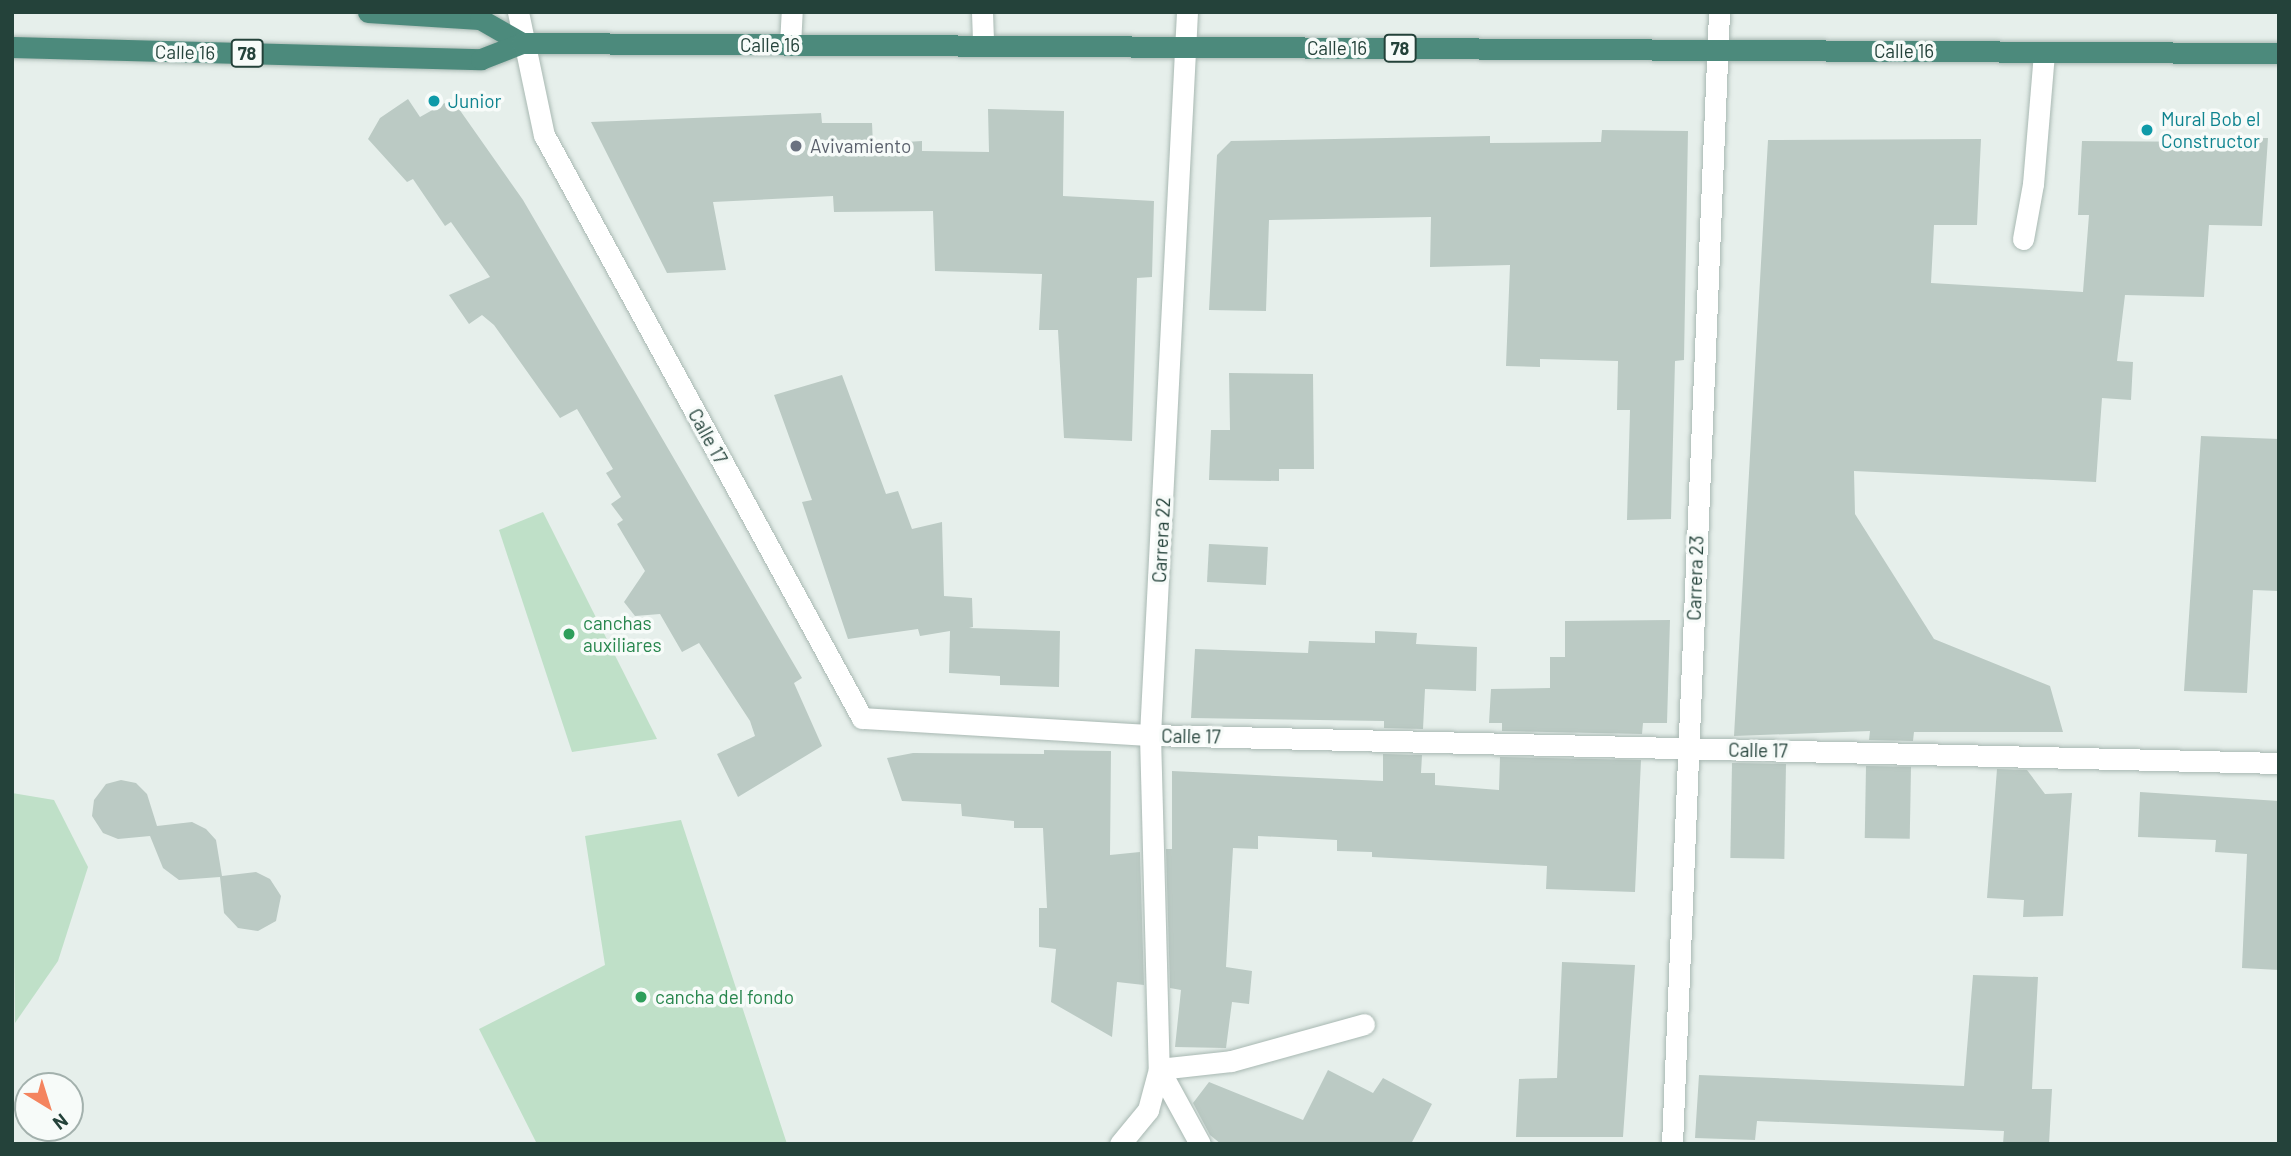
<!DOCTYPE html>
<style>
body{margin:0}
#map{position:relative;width:2291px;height:1156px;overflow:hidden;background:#e6efeb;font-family:Barlow,sans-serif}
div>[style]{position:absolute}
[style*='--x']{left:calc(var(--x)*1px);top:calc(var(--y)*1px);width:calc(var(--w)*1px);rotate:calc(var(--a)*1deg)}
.green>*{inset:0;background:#bfe0c8}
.building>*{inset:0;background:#bbcac4;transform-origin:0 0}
.roads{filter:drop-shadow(0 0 2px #a8b8b2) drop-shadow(0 0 2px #a8b8b2)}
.service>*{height:21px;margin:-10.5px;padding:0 10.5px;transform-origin:10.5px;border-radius:10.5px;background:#fff}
.minor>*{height:21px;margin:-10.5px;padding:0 10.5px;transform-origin:10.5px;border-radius:10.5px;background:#fff}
.trunk>*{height:21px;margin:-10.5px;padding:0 10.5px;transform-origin:10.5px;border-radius:10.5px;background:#4c8a7c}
.dots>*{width:19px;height:19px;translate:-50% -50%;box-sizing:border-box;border:4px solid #f7fbf9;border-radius:50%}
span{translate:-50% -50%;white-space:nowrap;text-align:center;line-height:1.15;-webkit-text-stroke:7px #f7fbf9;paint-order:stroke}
.shield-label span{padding:2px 5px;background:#f7fbf9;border:2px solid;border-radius:5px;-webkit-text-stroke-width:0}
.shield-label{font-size:18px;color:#24423a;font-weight:700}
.street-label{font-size:19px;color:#24423a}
.culture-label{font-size:19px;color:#0d838f}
.left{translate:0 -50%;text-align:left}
.worship-label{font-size:19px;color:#5b616d}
.leisure-label{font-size:19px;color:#27864d}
.frame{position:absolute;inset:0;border:14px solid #24423a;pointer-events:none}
.north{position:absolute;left:14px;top:1072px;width:70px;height:70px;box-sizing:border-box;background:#f7fbf9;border:2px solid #a3b1ad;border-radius:50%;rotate:142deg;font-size:19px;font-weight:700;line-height:28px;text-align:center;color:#24423a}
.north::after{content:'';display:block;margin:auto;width:24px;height:32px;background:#f4845f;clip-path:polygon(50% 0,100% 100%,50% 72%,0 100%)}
</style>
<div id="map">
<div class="green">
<div style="clip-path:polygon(543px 512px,657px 739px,572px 752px,499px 530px)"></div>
<div style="clip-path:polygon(12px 793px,54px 800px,88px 867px,58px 961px,15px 1023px)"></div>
<div style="clip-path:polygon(681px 820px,787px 1144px,537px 1144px,479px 1029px,605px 965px,585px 836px)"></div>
</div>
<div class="building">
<div style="clip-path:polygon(408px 99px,420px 117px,452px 99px,523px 200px,802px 678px,794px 683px,822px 746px,738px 797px,717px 754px,755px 736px,750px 721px,699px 643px,682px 652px,660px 614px,635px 616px,624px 602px,645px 571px,617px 524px,623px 520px,611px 504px,621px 497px,606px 473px,613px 469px,577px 409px,560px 418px,494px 325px,482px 315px,469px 324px,449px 295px,490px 277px,451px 222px,445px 226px,413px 179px,407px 182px,368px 139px,380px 118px)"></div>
<div style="clip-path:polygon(988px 109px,1064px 111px,1063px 196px,1154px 201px,1152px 277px,1137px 278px,1132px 441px,1064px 438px,1058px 330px,1039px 330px,1042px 274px,935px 271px,933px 211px,834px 212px,833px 196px,713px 202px,726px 270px,667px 273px,591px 122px,821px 113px,822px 123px,872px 123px,873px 144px,922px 141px,922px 151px,989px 152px)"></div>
<div style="clip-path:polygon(1602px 130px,1688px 131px,1684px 360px,1675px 361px,1671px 519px,1627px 520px,1630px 410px,1617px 410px,1618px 361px,1540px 359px,1540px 367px,1506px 366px,1510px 265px,1430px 267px,1431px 217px,1269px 220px,1266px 311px,1209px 310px,1217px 155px,1231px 141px,1490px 136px,1490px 143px,1601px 142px)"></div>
<div style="clip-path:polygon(2221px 138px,2268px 138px,2262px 226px,2209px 225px,2204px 297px,2125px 295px,2117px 361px,2133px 362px,2131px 400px,2102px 398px,2096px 482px,1854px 471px,1855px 514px,1934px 639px,2050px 686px,2063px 732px,1914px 732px,1913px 741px,1869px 740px,1870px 731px,1734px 736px,1768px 140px,1981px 139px,1977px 225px,1934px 225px,1931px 283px,2083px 292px,2089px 215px,2078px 215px,2082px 141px,2220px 142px)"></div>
<div style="clip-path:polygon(1229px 373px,1313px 374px,1314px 469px,1279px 469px,1279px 481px,1209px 480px,1211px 430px,1230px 430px)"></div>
<div style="clip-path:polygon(842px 375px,886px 494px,898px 491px,912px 529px,942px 522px,944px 596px,972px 598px,973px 627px,969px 628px,1060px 631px,1059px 687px,1000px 685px,1000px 676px,949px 673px,950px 631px,920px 636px,918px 629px,848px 639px,802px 502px,812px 500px,774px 395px)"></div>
<div style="clip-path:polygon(2201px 436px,2279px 439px,2279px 591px,2253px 590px,2247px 693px,2184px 691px)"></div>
<div style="left:1209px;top:544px;width:59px;height:38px;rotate:3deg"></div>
<div style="clip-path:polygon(1670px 620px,1667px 723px,1643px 723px,1642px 734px,1502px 731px,1502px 723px,1489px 723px,1491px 689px,1550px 688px,1550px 657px,1565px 657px,1565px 621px)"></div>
<div style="clip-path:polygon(1375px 631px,1417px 633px,1416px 644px,1477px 647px,1476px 691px,1425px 689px,1423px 729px,1384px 728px,1384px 721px,1191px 718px,1195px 649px,1308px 653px,1309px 641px,1375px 643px)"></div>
<div style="clip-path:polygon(1044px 750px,1111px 751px,1110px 855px,1140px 852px,1144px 985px,1117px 982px,1112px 1037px,1051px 1002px,1056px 949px,1039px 947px,1039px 908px,1047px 908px,1043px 828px,1014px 828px,1014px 821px,962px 816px,961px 804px,902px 801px,887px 758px,913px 753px,1044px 754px)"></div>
<div style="clip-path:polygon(1383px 754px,1422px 755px,1421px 773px,1435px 773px,1435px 785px,1499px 790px,1500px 757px,1641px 760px,1635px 892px,1546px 889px,1547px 866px,1372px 857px,1372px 852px,1337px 851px,1337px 840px,1258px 836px,1258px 849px,1233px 848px,1226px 967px,1252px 971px,1249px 1004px,1232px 1002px,1226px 1048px,1175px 1047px,1181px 990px,1170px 988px,1166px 849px,1172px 849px,1172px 771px,1383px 781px)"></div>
<div style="left:1732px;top:763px;width:54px;height:95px;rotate:1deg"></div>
<div style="left:1866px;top:766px;width:45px;height:72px;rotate:1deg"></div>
<div style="clip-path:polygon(1997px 769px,2027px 770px,2045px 794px,2072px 793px,2063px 916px,2023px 917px,2024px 900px,1987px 898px)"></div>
<div style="clip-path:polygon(121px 780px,136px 783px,147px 794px,157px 826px,192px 822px,206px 829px,216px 840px,222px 876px,256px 872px,270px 879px,281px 896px,276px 921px,258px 931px,238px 928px,224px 913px,220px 877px,179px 880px,163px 868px,150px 836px,118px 839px,103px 833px,92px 816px,94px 800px,106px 784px)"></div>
<div style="clip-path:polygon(2140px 792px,2279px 801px,2279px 970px,2242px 968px,2247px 854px,2215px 852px,2216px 840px,2138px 837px)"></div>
<div style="clip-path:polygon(1562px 962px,1635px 965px,1623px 1137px,1516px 1137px,1519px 1079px,1557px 1078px)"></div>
<div style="clip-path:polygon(1973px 975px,2038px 977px,2032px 1089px,2052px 1089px,2049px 1144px,2003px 1144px,2004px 1131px,1757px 1121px,1755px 1140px,1695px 1138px,1699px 1075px,1964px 1086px)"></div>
<div style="clip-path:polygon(1328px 1070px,1373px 1093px,1383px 1078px,1432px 1104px,1411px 1144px,1221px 1144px,1210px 1135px,1193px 1103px,1209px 1082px,1303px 1120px)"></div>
</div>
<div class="roads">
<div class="service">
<div style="--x:2023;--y:239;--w:56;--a:-79.7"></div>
<div style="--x:2033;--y:184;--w:132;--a:-85.2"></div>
<div style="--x:1120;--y:1144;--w:44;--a:-50.5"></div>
<div style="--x:1148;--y:1110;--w:42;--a:-75"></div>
</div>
<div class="minor">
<div style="--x:518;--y:12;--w:126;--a:78.1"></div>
<div style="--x:544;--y:135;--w:664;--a:61.39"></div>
<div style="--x:862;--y:718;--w:289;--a:3.4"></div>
<div style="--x:1150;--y:735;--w:1129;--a:1.42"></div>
<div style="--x:982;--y:12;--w:34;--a:88"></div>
<div style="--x:1187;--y:12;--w:724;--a:92.93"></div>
<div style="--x:1150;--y:735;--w:334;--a:88.5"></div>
<div style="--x:1159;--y:1069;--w:85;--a:61.3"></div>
<div style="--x:790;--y:45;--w:33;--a:-87"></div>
<div style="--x:1159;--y:1069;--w:72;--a:-6.3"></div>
<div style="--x:1231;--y:1061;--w:138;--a:-15.5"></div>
<div style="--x:1672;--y:1144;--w:1133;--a:-87.62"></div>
</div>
<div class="trunk">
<div style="--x:368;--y:12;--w:112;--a:3.6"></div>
<div style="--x:480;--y:19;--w:48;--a:29.7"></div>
<div style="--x:12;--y:47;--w:469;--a:1.5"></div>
<div style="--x:481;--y:59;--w:44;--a:-21.3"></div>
<div style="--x:522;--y:43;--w:1757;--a:0.33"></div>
</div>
</div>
<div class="dots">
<div style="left:434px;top:101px;background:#0f9aa8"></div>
<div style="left:2147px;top:130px;background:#0f9aa8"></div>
<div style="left:796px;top:146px;background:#6b7280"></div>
<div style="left:569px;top:634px;background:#2e9e5b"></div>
<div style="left:641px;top:997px;background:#2e9e5b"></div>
</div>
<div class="shield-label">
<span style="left:1400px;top:48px">78</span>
<span style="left:247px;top:53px">78</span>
</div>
<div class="street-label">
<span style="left:770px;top:45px">Calle 16</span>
<span style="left:1337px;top:48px">Calle 16</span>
<span style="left:1904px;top:51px">Calle 16</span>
<span style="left:185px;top:52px;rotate:1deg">Calle 16</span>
<span style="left:708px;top:436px;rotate:61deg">Calle 17</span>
<span style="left:1161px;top:540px;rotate:-87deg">Carrera 22</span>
<span style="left:1695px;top:578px;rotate:-88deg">Carrera 23</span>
<span style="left:1191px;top:736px;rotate:1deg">Calle 17</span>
<span style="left:1758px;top:750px;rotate:1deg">Calle 17</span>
</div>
<div class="culture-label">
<span class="left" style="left:448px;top:101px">Junior</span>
<span class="left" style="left:2161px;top:130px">Mural Bob el<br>Constructor</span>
</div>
<div class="worship-label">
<span class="left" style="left:810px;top:146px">Avivamiento</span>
</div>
<div class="leisure-label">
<span class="left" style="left:583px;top:634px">canchas<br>auxiliares</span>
<span class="left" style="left:655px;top:997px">cancha del fondo</span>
</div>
<div class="frame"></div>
<div class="north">N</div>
</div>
